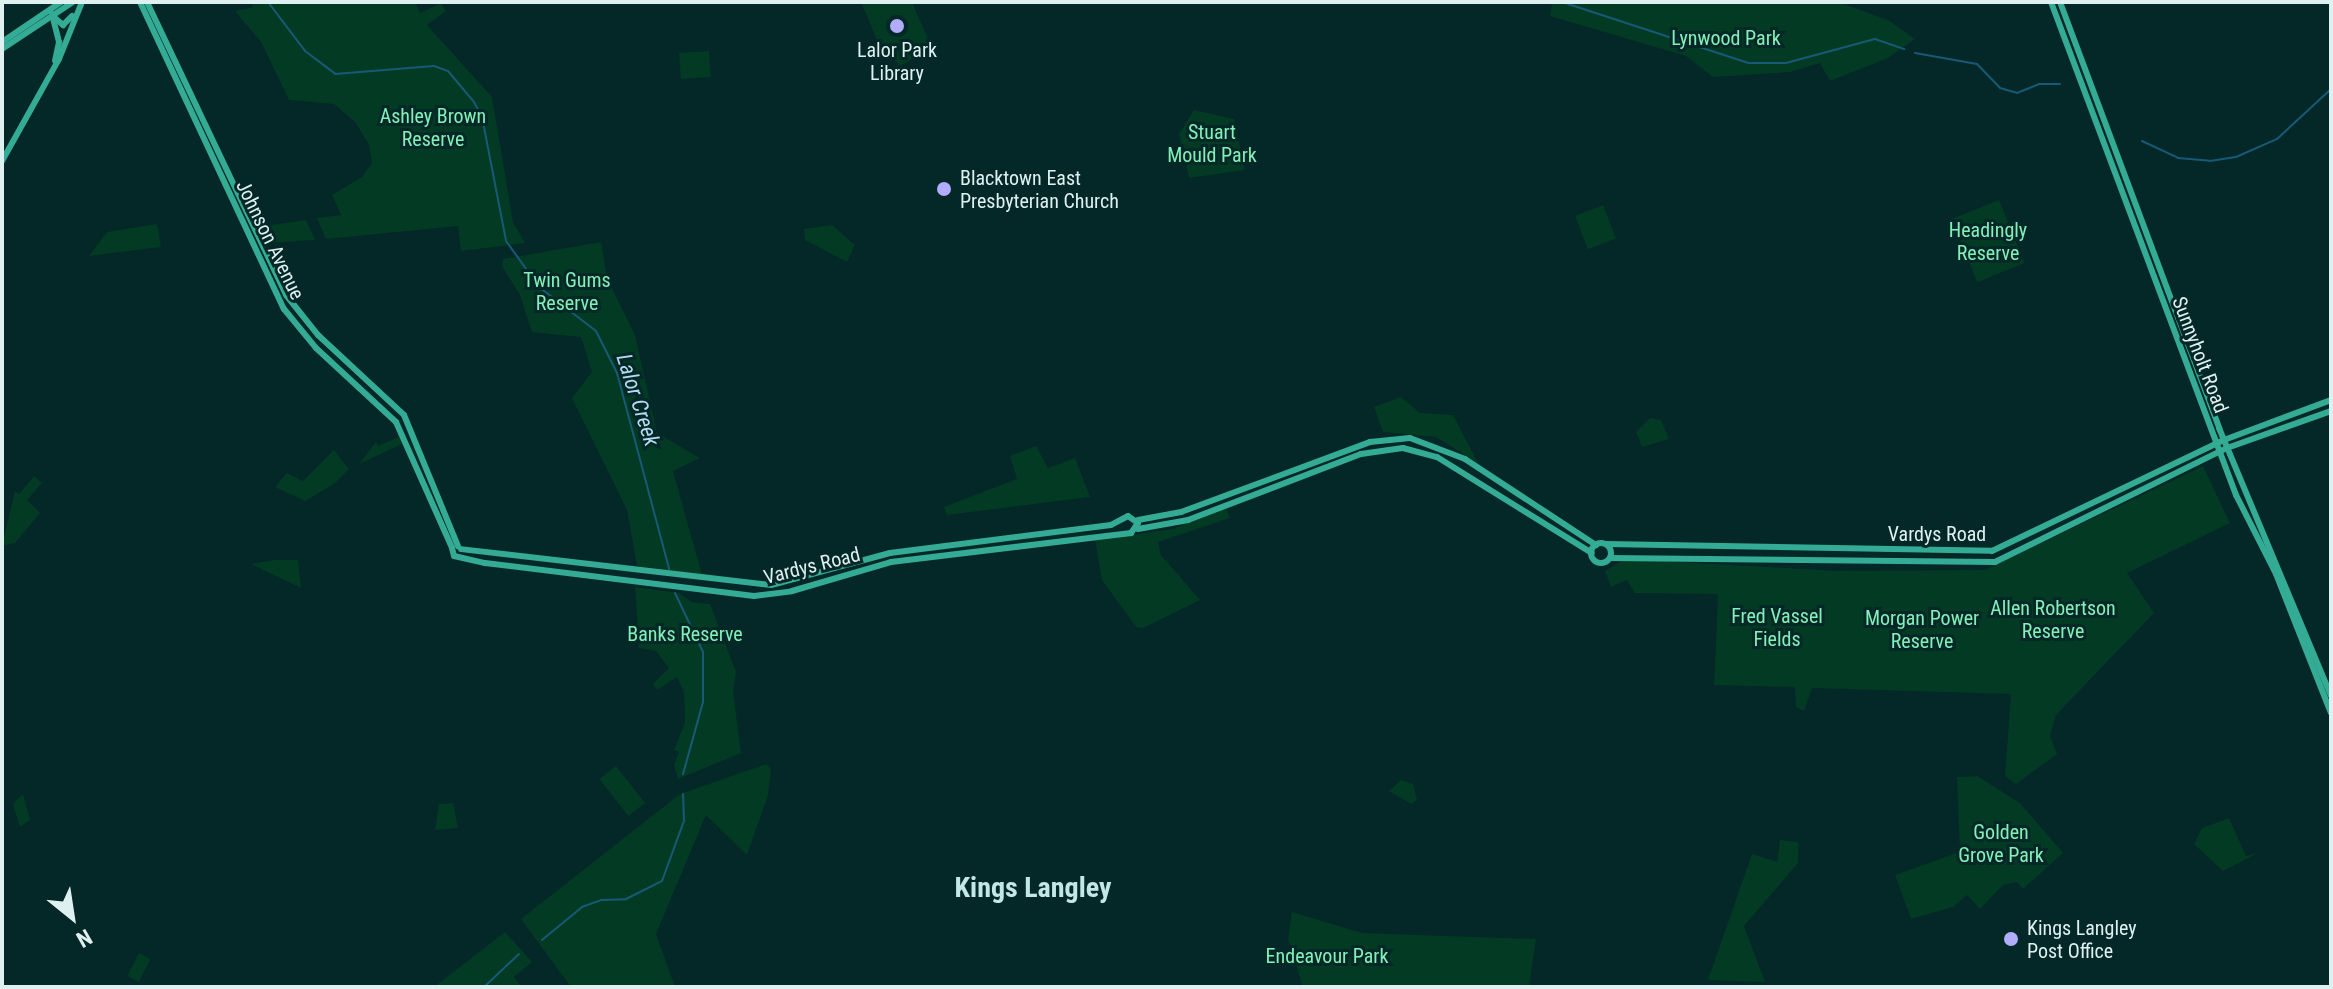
<!DOCTYPE html>
<style>
body{margin:0}
#map{position:relative;width:2333px;height:989px;overflow:hidden;background:#042727;font-family:"Roboto Condensed",sans-serif}
div>[style]{position:absolute}
[style*='--x']{left:calc(var(--x)*1px);top:calc(var(--y)*1px);width:calc(var(--w)*1px);rotate:calc(var(--a)*1deg)}
.green>*{inset:0;background:#033a23;transform-origin:0 0}
.stream>*{height:2px;margin:-1px;padding:0 1px;transform-origin:1px;border-radius:1px;background:#175a77}
.major>*{height:6px;margin:-3px;padding:0 3px;transform-origin:3px;border-radius:3px;background:#34ab94}
.major>.ring{margin:-3px;padding:0;box-sizing:content-box;background:none;border:6px solid #34ab94;border-radius:50%}
.dots>*{width:22px;height:22px;translate:-50% -50%;box-sizing:border-box;border:4px solid #042727;border-radius:50%}
span{translate:-50% -50%;white-space:nowrap;text-align:center;line-height:1.15;-webkit-text-stroke:6px #042727;paint-order:stroke}
.park-label{font-size:20px;color:#83f0b7}
.poi-label{font-size:20px;color:#def0ef}
.left{translate:0 -50%;text-align:left}
.street-label{font-size:20px;color:#def0ef}
.water-label{font-size:22px;color:#b3dcf1;font-style:italic}
.district-label{font-size:28px;color:#c2e7e6;font-weight:700}
.frame{position:absolute;inset:0;border:4px solid #def0ef;pointer-events:none}
.north{position:absolute;left:32px;top:877px;width:80px;height:80px;-webkit-text-stroke:6px #042727;paint-order:stroke;rotate:150deg;font-size:22px;font-weight:700;line-height:32px;text-align:center;color:#def0ef}
.north::after{content:'';display:block;margin:auto;width:28px;height:36px;background:#def0ef;clip-path:polygon(50% 0,100% 100%,50% 72%,0 100%)}
</style>
<div id="map">
<div class="green">
<div style="clip-path:polygon(251px 2px,415px 2px,420px 13px,441px 3px,446px 11px,427px 25px,492px 97px,513px 222px,525px 243px,461px 251px,458px 226px,326px 239px,317px 218px,341px 215px,332px 195px,362px 177px,372px 163px,369px 145px,356px 123px,334px 104px,289px 100px,261px 42px,235px 11px,253px 7px)"></div>
<div style="clip-path:polygon(861px 2px,912px 2px,932px 48px,900px 66px,877px 40px)"></div>
<div style="clip-path:polygon(1543px 2px,1838px 2px,1888px 20px,1915px 39px,1888px 58px,1830px 81px,1820px 63px,1790px 72px,1713px 77px,1686px 56px,1550px 16px,1552px 5px)"></div>
<div style="left:709px;top:51px;width:26px;height:30px;rotate:86deg"></div>
<div style="clip-path:polygon(1194px 110px,1234px 119px,1245px 170px,1189px 178px,1179px 134px)"></div>
<div style="left:1999px;top:200px;width:68px;height:51px;rotate:68deg"></div>
<div style="left:1603px;top:205px;width:36px;height:30px;rotate:69deg"></div>
<div style="clip-path:polygon(306px 220px,315px 240px,267px 243px,257px 227px)"></div>
<div style="clip-path:polygon(157px 224px,161px 247px,89px 256px,107px 232px)"></div>
<div style="clip-path:polygon(832px 225px,855px 245px,847px 262px,805px 240px,804px 229px)"></div>
<div style="clip-path:polygon(601px 242px,607px 278px,635px 335px,657px 433px,700px 458px,673px 471px,702px 575px,637px 566px,627px 510px,572px 398px,592px 372px,581px 337px,532px 332px,520px 295px,502px 266px,503px 259px)"></div>
<div style="clip-path:polygon(1401px 397px,1420px 413px,1453px 415px,1478px 463px,1436px 437px,1383px 432px,1374px 407px)"></div>
<div style="clip-path:polygon(1650px 418px,1661px 420px,1669px 439px,1642px 447px,1636px 432px)"></div>
<div style="clip-path:polygon(399px 437px,402px 444px,359px 464px,376px 442px,378px 446px)"></div>
<div style="clip-path:polygon(1036px 446px,1048px 468px,1075px 458px,1090px 497px,947px 515px,944px 507px,1017px 479px,1010px 456px)"></div>
<div style="clip-path:polygon(334px 450px,349px 469px,334px 484px,305px 501px,275px 487px,287px 473px,303px 481px)"></div>
<div style="clip-path:polygon(2203px 466px,2230px 523px,2127px 573px,2154px 613px,2056px 715px,2050px 736px,2057px 754px,2016px 784px,2005px 776px,2011px 694px,1812px 688px,1804px 711px,1796px 707px,1795px 687px,1714px 685px,1718px 594px,1635px 593px,1627px 580px,1611px 587px,1605px 571px,1625px 559px,1838px 571px,1985px 570px)"></div>
<div style="clip-path:polygon(34px 476px,42px 483px,27px 500px,40px 513px,15px 543px,2px 546px,15px 491px,19px 494px)"></div>
<div style="clip-path:polygon(1226px 508px,1230px 518px,1158px 542px,1161px 555px,1200px 600px,1143px 628px,1136px 627px,1102px 580px,1095px 540px,1173px 529px)"></div>
<div style="clip-path:polygon(274px 560px,298px 560px,301px 588px,251px 564px)"></div>
<div style="clip-path:polygon(635px 587px,679px 593px,691px 602px,710px 604px,736px 672px,733px 692px,741px 753px,678px 779px,674px 765px,679px 752px,674px 750px,685px 723px,684px 692px,677px 677px,657px 690px,653px 684px,669px 668px,656px 651px,639px 648px)"></div>
<div style="clip-path:polygon(766px 764px,771px 769px,768px 795px,747px 855px,706px 815px,656px 934px,675px 987px,571px 987px,521px 919px,680px 794px)"></div>
<div style="left:616px;top:766px;width:47px;height:21px;rotate:52deg"></div>
<div style="clip-path:polygon(1977px 776px,2020px 803px,2063px 853px,2023px 889px,2017px 882px,2003px 885px,1980px 909px,1967px 895px,1953px 907px,1911px 919px,1895px 875px,1960px 852px,1957px 777px)"></div>
<div style="clip-path:polygon(1401px 780px,1413px 784px,1417px 800px,1411px 804px,1389px 791px)"></div>
<div style="clip-path:polygon(23px 794px,30px 820px,20px 827px,13px 804px)"></div>
<div style="clip-path:polygon(453px 803px,458px 828px,435px 830px,439px 804px)"></div>
<div style="clip-path:polygon(2229px 818px,2246px 856px,2258px 853px,2223px 871px,2194px 844px,2202px 828px)"></div>
<div style="clip-path:polygon(1780px 840px,1798px 842px,1798px 863px,1744px 926px,1765px 982px,1708px 980px,1752px 854px,1777px 862px)"></div>
<div style="clip-path:polygon(1292px 912px,1362px 933px,1536px 939px,1529px 987px,1303px 987px,1288px 940px)"></div>
<div style="clip-path:polygon(505px 932px,532px 962px,514px 977px,522px 987px,434px 987px)"></div>
<div style="left:139px;top:953px;width:13px;height:26px;rotate:27deg"></div>
</div>
<div class="stream">
<div style="--x:268;--y:2;--w:61;--a:52.9"></div>
<div style="--x:305;--y:51;--w:38;--a:37"></div>
<div style="--x:335;--y:74;--w:99;--a:-4.6"></div>
<div style="--x:434;--y:66;--w:15;--a:20"></div>
<div style="--x:448;--y:71;--w:40;--a:50"></div>
<div style="--x:474;--y:102;--w:17;--a:62"></div>
<div style="--x:482;--y:117;--w:126;--a:79"></div>
<div style="--x:506;--y:241;--w:57;--a:54.3"></div>
<div style="--x:539;--y:287;--w:72;--a:37.7"></div>
<div style="--x:596;--y:331;--w:47;--a:63.4"></div>
<div style="--x:617;--y:373;--w:203;--a:75.1"></div>
<div style="--x:1562;--y:2;--w:197;--a:18.1"></div>
<div style="--x:1749;--y:63;--w:37;--a:0"></div>
<div style="--x:1786;--y:63;--w:92;--a:-15.1"></div>
<div style="--x:1875;--y:39;--w:31;--a:19"></div>
<div style="--x:1915;--y:53;--w:63;--a:10.1"></div>
<div style="--x:1977;--y:64;--w:33;--a:46"></div>
<div style="--x:2000;--y:88;--w:18;--a:16"></div>
<div style="--x:2017;--y:93;--w:24;--a:-22"></div>
<div style="--x:2039;--y:84;--w:21;--a:0"></div>
<div style="--x:2142;--y:141;--w:40;--a:25"></div>
<div style="--x:2178;--y:158;--w:32;--a:5"></div>
<div style="--x:2210;--y:161;--w:26;--a:-9"></div>
<div style="--x:2236;--y:157;--w:45;--a:-23.7"></div>
<div style="--x:2277;--y:139;--w:74;--a:-42.8"></div>
<div style="--x:675;--y:593;--w:65;--a:64.6"></div>
<div style="--x:703;--y:652;--w:50;--a:90"></div>
<div style="--x:703;--y:702;--w:75;--a:105.5"></div>
<div style="--x:542;--y:940;--w:52;--a:-39.5"></div>
<div style="--x:582;--y:907;--w:20;--a:-20"></div>
<div style="--x:601;--y:900;--w:25;--a:-2"></div>
<div style="--x:626;--y:899;--w:40;--a:-26.6"></div>
<div style="--x:662;--y:881;--w:64;--a:-69.9"></div>
<div style="--x:684;--y:821;--w:27;--a:-92"></div>
<div style="--x:484;--y:987;--w:48;--a:-43.3"></div>
</div>
<div class="major">
<div style="--x:140;--y:2;--w:339;--a:64.9"></div>
<div style="--x:284;--y:309;--w:50;--a:50.6"></div>
<div style="--x:316;--y:348;--w:109;--a:42.8"></div>
<div style="--x:396;--y:422;--w:138;--a:66"></div>
<div style="--x:147;--y:2;--w:324;--a:64.6"></div>
<div style="--x:286;--y:295;--w:51;--a:51.3"></div>
<div style="--x:318;--y:335;--w:117;--a:42.9"></div>
<div style="--x:404;--y:415;--w:142;--a:67.6"></div>
<div style="--x:2051;--y:2;--w:527;--a:69.43"></div>
<div style="--x:2236;--y:495;--w:89;--a:63.1"></div>
<div style="--x:2276;--y:574;--w:149;--a:68.4"></div>
<div style="--x:2060;--y:2;--w:455;--a:69.5"></div>
<div style="--x:2219;--y:428;--w:290;--a:67.3"></div>
<div style="--x:52;--y:14;--w:29;--a:76"></div>
<div style="--x:59;--y:42;--w:19;--a:102"></div>
<div style="--x:55;--y:18;--w:11;--a:41"></div>
<div style="--x:63;--y:25;--w:13;--a:-45"></div>
<div style="--x:2;--y:42;--w:71;--a:-34.1"></div>
<div style="--x:2;--y:49;--w:85;--a:-33.5"></div>
<div style="--x:2;--y:161;--w:117;--a:-60.8"></div>
<div style="--x:59;--y:59;--w:61;--a:-68"></div>
<div style="--x:1138;--y:520;--w:44;--a:-10.5"></div>
<div style="--x:1181;--y:512;--w:202;--a:-20.3"></div>
<div style="--x:1370;--y:442;--w:40;--a:-5.7"></div>
<div style="--x:1410;--y:438;--w:59;--a:20.9"></div>
<div style="--x:1465;--y:459;--w:157;--a:33.3"></div>
<div style="--x:1138;--y:529;--w:51;--a:-10.2"></div>
<div style="--x:1188;--y:520;--w:185;--a:-20.9"></div>
<div style="--x:1361;--y:454;--w:42;--a:-8.1"></div>
<div style="--x:1403;--y:448;--w:35;--a:15"></div>
<div style="--x:1437;--y:457;--w:182;--a:31.8"></div>
<div class="ring" style="left:1591px;top:543px;width:14px;height:14px"></div>
<div style="--x:1606;--y:544;--w:386;--a:1"></div>
<div style="--x:1992;--y:551;--w:257;--a:-25.6"></div>
<div style="--x:2224;--y:440;--w:114;--a:-20.5"></div>
<div style="--x:452;--y:548;--w:8;--a:76"></div>
<div style="--x:454;--y:556;--w:32;--a:13"></div>
<div style="--x:485;--y:563;--w:271;--a:7"></div>
<div style="--x:754;--y:596;--w:38;--a:-7"></div>
<div style="--x:792;--y:591;--w:103;--a:-16.3"></div>
<div style="--x:891;--y:562;--w:242;--a:-6.9"></div>
<div style="--x:1131;--y:533;--w:12;--a:-55"></div>
<div style="--x:1138;--y:523;--w:12;--a:-145"></div>
<div style="--x:1128;--y:516;--w:19;--a:152"></div>
<div style="--x:1111;--y:525;--w:223;--a:172.8"></div>
<div style="--x:890;--y:553;--w:123;--a:164.9"></div>
<div style="--x:771;--y:585;--w:312;--a:-173.4"></div>
<div style="--x:1610;--y:558;--w:385;--a:0.6"></div>
<div style="--x:1995;--y:562;--w:258;--a:-26.2"></div>
<div style="--x:2227;--y:448;--w:110;--a:-19.6"></div>
</div>
<div class="dots">
<div style="left:897px;top:26px;background:#b1adfa"></div>
<div style="left:944px;top:189px;background:#b1adfa"></div>
<div style="left:2011px;top:939px;background:#b1adfa"></div>
</div>
<div class="park-label">
<span style="left:1726px;top:38px">Lynwood Park</span>
<span style="left:433px;top:128px">Ashley Brown<br>Reserve</span>
<span style="left:1212px;top:144px">Stuart<br>Mould Park</span>
<span style="left:1988px;top:242px">Headingly<br>Reserve</span>
<span style="left:567px;top:292px">Twin Gums<br>Reserve</span>
<span style="left:2053px;top:620px">Allen Robertson<br>Reserve</span>
<span style="left:1777px;top:628px">Fred Vassel<br>Fields</span>
<span style="left:1922px;top:630px">Morgan Power<br>Reserve</span>
<span style="left:685px;top:634px">Banks Reserve</span>
<span style="left:2001px;top:844px">Golden<br>Grove Park</span>
<span style="left:1327px;top:956px">Endeavour Park</span>
</div>
<div class="poi-label">
<span style="left:897px;top:62px">Lalor Park<br>Library</span>
<span class="left" style="left:960px;top:190px">Blacktown East<br>Presbyterian Church</span>
<span class="left" style="left:2027px;top:940px">Kings Langley<br>Post Office</span>
</div>
<div class="street-label">
<span style="left:270px;top:240px;rotate:64deg">Johnson Avenue</span>
<span style="left:2200px;top:355px;rotate:69deg">Sunnyholt Road</span>
<span style="left:1937px;top:534px">Vardys Road</span>
<span style="left:812px;top:566px;rotate:-14deg">Vardys Road</span>
</div>
<div class="water-label">
<span style="left:638px;top:400px;rotate:72deg">Lalor Creek</span>
</div>
<div class="district-label">
<span style="left:1033px;top:888px">Kings Langley</span>
</div>
<div class="frame"></div>
<div class="north">N</div>
</div>
